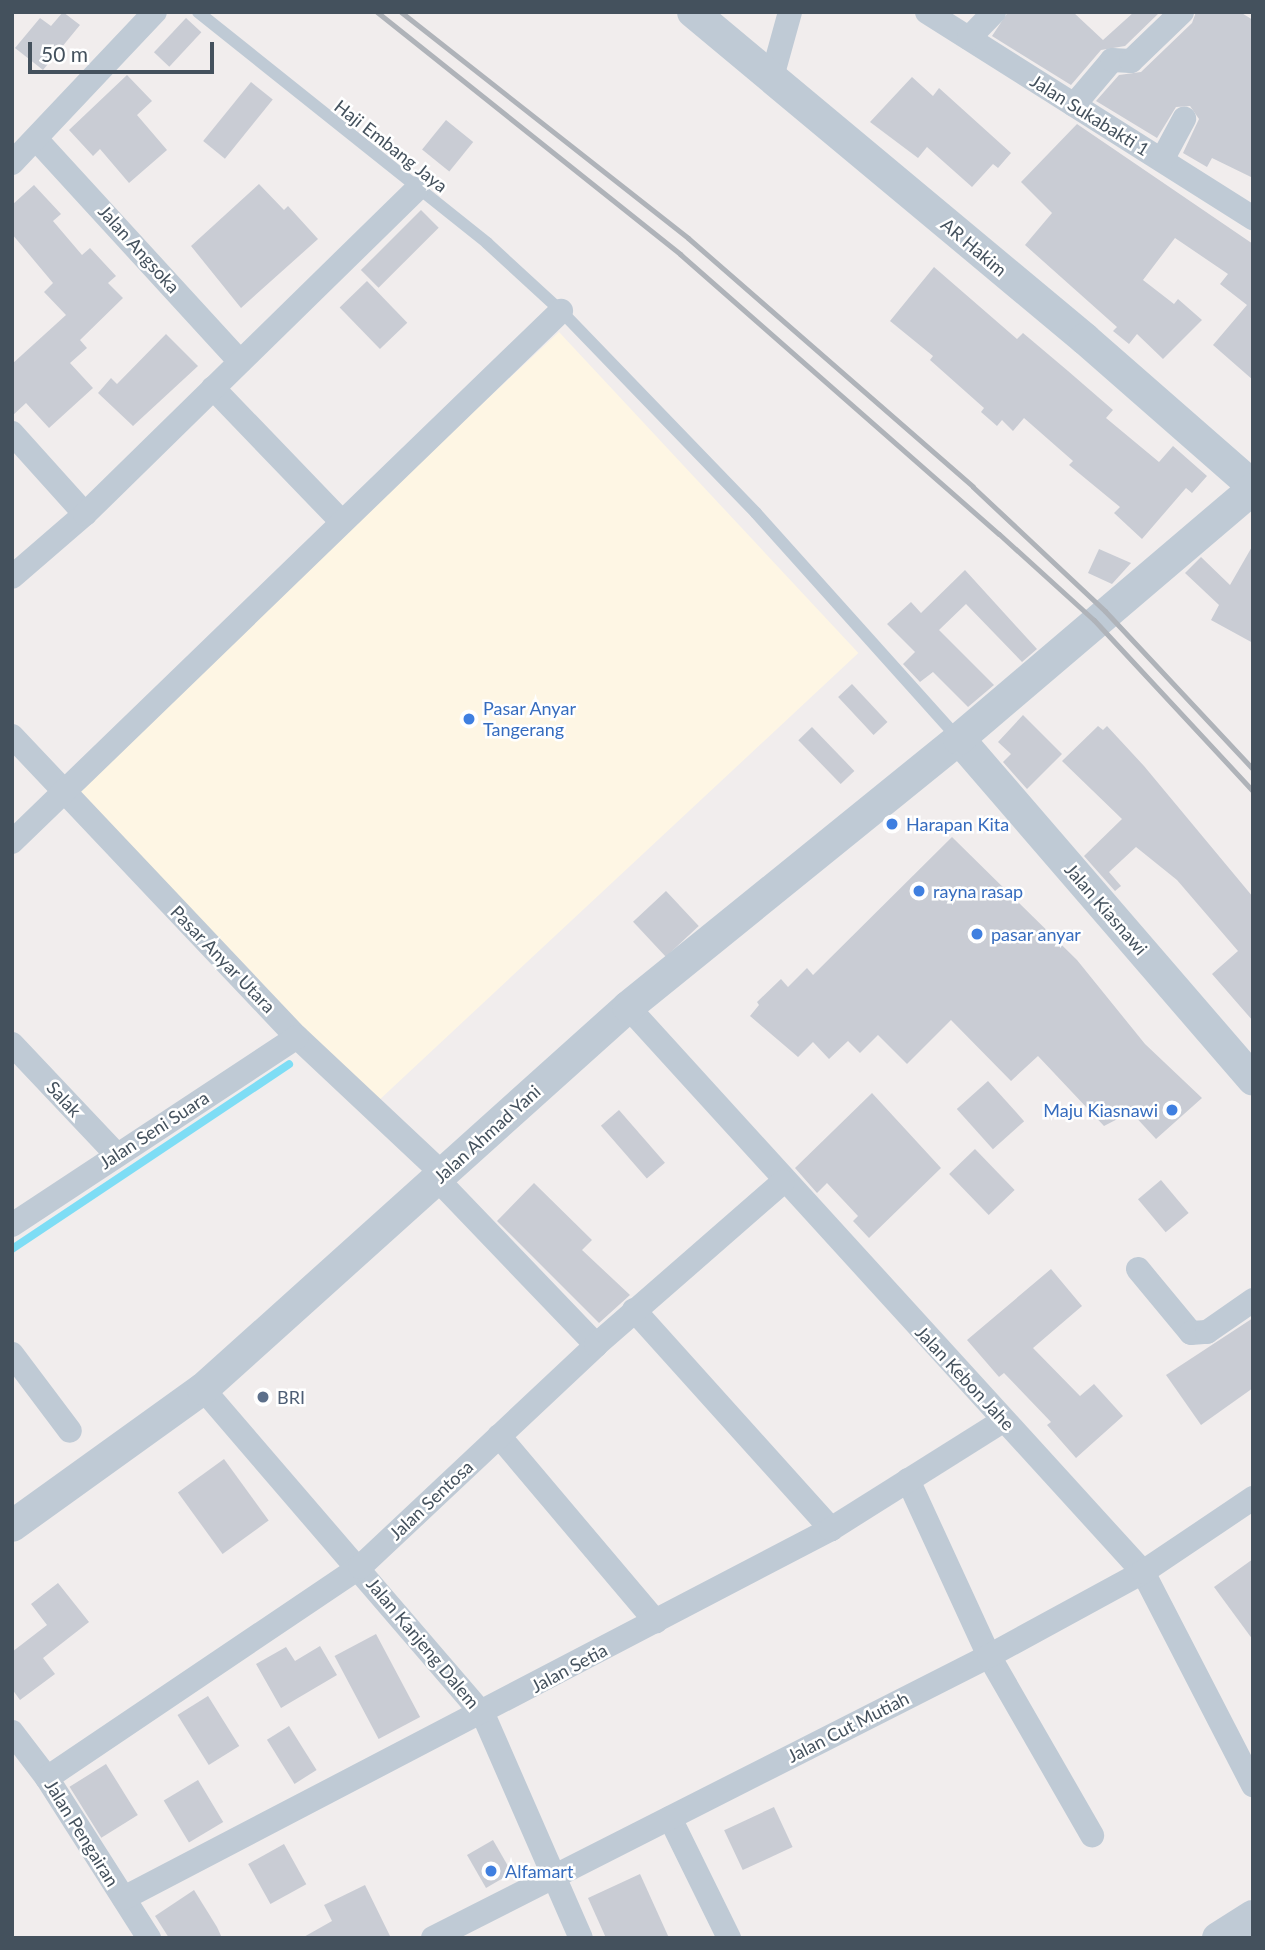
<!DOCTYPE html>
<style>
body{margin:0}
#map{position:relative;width:1265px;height:1950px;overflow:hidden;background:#f1eded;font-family:Lato,sans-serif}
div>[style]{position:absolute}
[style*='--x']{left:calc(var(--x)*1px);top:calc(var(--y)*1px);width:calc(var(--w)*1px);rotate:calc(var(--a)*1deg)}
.commercial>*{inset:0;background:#fef6e4;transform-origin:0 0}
.stream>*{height:8px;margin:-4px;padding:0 4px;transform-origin:4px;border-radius:4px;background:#7eddf5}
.building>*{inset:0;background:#c9ccd4;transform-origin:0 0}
.service>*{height:12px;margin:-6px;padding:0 6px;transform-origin:6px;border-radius:6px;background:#bfcad5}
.minor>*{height:24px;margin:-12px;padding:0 12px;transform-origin:12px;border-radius:12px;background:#bfcad5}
.tertiary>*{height:32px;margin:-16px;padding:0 16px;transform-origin:16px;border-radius:16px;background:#bfcad5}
.rail>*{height:5px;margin:-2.5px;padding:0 2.5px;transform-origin:2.5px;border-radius:2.5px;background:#afb3b9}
.dots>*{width:19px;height:19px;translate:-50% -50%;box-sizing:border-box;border:4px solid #fff;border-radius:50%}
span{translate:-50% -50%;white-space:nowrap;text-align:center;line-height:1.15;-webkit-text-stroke:5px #fff;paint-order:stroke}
.street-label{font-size:18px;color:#44515d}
.shop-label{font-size:18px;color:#366cbe}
.left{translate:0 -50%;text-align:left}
.right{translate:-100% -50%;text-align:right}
.service-label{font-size:18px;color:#4e5e75}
.frame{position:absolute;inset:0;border:14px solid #44515d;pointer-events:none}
.scale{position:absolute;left:28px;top:42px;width:186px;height:32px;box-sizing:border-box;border:4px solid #44515d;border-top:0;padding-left:9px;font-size:21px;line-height:24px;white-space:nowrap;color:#44515d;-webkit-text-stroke:5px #fff;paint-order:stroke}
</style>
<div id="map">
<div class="commercial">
<div style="left:559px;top:332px;width:439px;height:664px;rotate:47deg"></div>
</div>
<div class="stream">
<div style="--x:12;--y:1249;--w:333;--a:-33.7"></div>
</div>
<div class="building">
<div style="clip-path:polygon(63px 12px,80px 25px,43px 70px,15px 48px,40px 18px,51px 26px)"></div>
<div style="clip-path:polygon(1008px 12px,1073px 12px,1103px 40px,1134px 12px,1160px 12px,1125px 46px,1101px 50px,1071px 85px,992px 36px)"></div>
<div style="clip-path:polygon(1196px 12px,1240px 12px,1253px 20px,1253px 178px,1212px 158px,1207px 167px,1183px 153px,1199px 119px,1190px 106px,1176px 107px,1157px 138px,1096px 101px,1119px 75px,1141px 72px,1192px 23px)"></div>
<div style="left:186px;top:18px;width:21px;height:47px;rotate:43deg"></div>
<div style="clip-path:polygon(127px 75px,152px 101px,137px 115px,167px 150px,129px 183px,100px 149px,93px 156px,69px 130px)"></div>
<div style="clip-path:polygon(912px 77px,933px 96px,939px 88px,1011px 153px,998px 168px,993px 164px,972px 187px,927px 147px,918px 158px,870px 122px)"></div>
<div style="left:251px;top:82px;width:28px;height:76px;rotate:39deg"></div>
<div style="left:446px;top:120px;width:35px;height:38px;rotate:39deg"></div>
<div style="clip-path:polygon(1077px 124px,1253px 244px,1253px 380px,1213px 345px,1247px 305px,1220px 284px,1228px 274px,1175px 238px,1143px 280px,1174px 304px,1178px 299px,1202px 320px,1163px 359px,1137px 334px,1129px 344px,1113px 331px,1117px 327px,1025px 245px,1052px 213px,1021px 182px)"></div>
<div style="clip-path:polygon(259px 184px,284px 210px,288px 206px,318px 239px,241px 308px,191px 246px)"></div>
<div style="clip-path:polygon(34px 185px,61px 214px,53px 221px,82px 255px,90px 248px,116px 276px,108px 283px,123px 298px,80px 340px,87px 348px,70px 363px,93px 388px,49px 428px,26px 403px,12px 416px,12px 364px,66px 315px,44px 292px,53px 283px,12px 234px,12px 205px)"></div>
<div style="left:421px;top:210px;width:25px;height:85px;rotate:45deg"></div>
<div style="clip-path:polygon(934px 267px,1017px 339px,1023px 333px,1068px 371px,1113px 410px,1106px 418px,1159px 462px,1173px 446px,1207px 476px,1192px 493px,1186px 488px,1142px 539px,1114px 513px,1120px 507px,1069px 465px,1073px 461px,1024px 418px,1013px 431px,1002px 420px,997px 426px,981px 412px,984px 408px,930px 360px,933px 356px,890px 321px)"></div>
<div style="left:367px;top:281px;width:58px;height:38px;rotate:46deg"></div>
<div style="clip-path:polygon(166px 334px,198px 366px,133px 426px,98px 393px,111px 378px,117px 384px)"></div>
<div style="clip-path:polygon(1253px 545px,1253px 643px,1211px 620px,1219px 605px,1185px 573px,1201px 557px,1230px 585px)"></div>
<div style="clip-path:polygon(1099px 549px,1131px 563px,1112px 584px,1088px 573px)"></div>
<div style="clip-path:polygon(965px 570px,1037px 649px,1022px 662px,966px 604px,939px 630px,994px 685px,968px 707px,933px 672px,920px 682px,903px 664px,915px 652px,887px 624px,911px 602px,921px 613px)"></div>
<div style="left:852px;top:684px;width:52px;height:19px;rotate:47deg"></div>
<div style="clip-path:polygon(1023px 715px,1062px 754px,1027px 789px,1003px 762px,1011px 754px,998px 742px)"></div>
<div style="clip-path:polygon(1098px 726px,1103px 730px,1107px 726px,1144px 766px,1253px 897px,1253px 1021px,1212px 974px,1238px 951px,1177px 880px,1136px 847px,1109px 872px,1121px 886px,1115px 891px,1084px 856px,1122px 819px,1062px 761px)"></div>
<div style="left:812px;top:727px;width:61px;height:19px;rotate:46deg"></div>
<div style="clip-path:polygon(952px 837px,1077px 960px,1145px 1044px,1202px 1098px,1156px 1139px,1131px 1112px,1104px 1126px,1038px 1056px,1011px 1081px,951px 1020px,907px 1064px,878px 1035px,860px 1053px,848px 1041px,829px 1059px,813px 1042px,798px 1057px,750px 1016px,759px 1005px,757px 1002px,781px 979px,788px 987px,807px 968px,813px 975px)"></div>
<div style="left:666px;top:891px;width:48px;height:45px;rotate:47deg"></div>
<div style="left:988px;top:1081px;width:54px;height:42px;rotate:48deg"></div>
<div style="clip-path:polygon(872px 1093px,941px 1168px,869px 1238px,853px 1221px,858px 1216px,827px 1183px,817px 1193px,795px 1168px)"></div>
<div style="left:619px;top:1110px;width:70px;height:24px;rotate:49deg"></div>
<div style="left:975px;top:1149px;width:57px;height:36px;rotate:46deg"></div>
<div style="left:1161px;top:1180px;width:43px;height:30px;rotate:50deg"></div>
<div style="clip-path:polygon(534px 1183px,592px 1240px,582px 1250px,630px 1295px,599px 1323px,497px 1221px)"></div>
<div style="clip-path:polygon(1051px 1269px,1082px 1306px,1033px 1348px,1080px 1396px,1094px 1384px,1123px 1416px,1076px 1458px,1047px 1425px,1051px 1422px,1004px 1373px,999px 1377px,967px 1340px)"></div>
<div style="clip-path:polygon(1253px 1318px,1253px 1388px,1201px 1425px,1166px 1375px)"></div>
<div style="left:224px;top:1459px;width:76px;height:57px;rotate:54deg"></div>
<div style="clip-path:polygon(1253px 1559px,1253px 1640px,1214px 1587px)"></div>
<div style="clip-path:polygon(58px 1583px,89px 1622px,43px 1658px,55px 1674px,20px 1700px,12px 1689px,12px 1652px,47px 1625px,31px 1604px)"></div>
<div style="left:376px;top:1634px;width:94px;height:47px;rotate:62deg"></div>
<div style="clip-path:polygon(320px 1646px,337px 1675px,281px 1708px,256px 1664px,286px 1647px,295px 1661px)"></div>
<div style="left:208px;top:1696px;width:59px;height:36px;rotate:58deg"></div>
<div style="left:289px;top:1726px;width:52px;height:26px;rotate:58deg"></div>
<div style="left:106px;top:1764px;width:60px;height:43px;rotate:58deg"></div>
<div style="left:198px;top:1780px;width:49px;height:40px;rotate:59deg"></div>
<div style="left:774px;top:1807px;width:44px;height:55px;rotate:65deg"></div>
<div style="left:493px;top:1840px;width:38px;height:30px;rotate:60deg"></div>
<div style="left:284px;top:1844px;width:46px;height:41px;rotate:61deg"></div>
<div style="clip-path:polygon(640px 1874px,669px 1938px,606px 1938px,588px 1898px)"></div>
<div style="clip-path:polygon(365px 1885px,391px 1938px,302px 1938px,332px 1921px,324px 1905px)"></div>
<div style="clip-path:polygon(194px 1890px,217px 1927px,222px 1938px,169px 1938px,155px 1916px)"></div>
</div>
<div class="service">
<div style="--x:198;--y:12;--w:370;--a:38.6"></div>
<div style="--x:487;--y:243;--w:100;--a:42.6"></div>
<div style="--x:561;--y:311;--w:281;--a:46"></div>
<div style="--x:756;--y:513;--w:302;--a:48.1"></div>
</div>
<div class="minor">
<div style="--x:927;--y:12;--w:386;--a:32.3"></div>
<div style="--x:969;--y:38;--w:36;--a:-46"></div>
<div style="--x:772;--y:77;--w:67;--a:-74.5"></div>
<div style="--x:1074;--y:105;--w:59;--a:-49.8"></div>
<div style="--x:1112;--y:60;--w:19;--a:3"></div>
<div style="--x:1131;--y:61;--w:71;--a:-43.9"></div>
<div style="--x:36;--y:139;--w:302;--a:47.5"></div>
<div style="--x:1162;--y:160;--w:47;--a:-61.8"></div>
<div style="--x:12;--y:163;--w:208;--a:-46.6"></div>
<div style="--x:213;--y:388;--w:185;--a:46.1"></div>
<div style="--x:12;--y:433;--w:109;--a:48"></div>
<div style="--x:12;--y:577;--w:96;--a:-40.8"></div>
<div style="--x:85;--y:514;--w:466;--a:-44.4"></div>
<div style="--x:12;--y:736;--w:415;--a:46.6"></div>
<div style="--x:297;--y:1037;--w:199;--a:43.2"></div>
<div style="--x:12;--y:842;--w:764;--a:-44.05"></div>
<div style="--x:628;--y:1007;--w:764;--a:47.65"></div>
<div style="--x:1143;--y:1572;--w:240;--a:62.7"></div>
<div style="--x:12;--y:1044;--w:151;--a:46.6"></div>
<div style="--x:437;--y:1179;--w:230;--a:46.2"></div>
<div style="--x:12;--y:1225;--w:341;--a:-33.4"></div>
<div style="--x:1138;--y:1269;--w:83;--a:50.4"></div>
<div style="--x:1191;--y:1333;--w:16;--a:-4"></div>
<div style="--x:1207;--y:1332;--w:56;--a:-34.8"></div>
<div style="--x:634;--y:1310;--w:295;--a:48"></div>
<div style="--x:12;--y:1354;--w:96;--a:53"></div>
<div style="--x:203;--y:1389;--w:429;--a:49.3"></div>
<div style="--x:483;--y:1714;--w:244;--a:66.4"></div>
<div style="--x:499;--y:1436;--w:243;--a:49.8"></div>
<div style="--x:908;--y:1480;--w:194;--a:65.3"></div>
<div style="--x:989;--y:1656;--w:207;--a:60.1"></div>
<div style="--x:12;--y:1732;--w:58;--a:52.7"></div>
<div style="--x:47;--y:1778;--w:190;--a:57.5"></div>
<div style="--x:47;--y:1778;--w:377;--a:-34"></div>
<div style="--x:360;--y:1567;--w:324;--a:-43.2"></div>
<div style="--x:596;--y:1345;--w:248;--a:-41.1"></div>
<div style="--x:670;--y:1818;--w:134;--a:63.8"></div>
<div style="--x:124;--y:1898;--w:798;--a:-27.56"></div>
<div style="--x:831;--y:1529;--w:204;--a:-32.2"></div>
<div style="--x:433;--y:1938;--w:623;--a:-26.89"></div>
<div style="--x:989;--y:1656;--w:175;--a:-28.6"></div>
<div style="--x:1143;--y:1572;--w:133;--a:-33.9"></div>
</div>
<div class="tertiary">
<div style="--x:693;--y:12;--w:510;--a:39.83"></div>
<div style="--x:1085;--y:339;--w:223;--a:41.2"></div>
<div style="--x:959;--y:739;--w:450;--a:49.2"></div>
<div style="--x:12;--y:1526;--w:235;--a:-35.7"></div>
<div style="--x:203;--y:1389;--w:571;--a:-41.95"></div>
<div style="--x:628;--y:1007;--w:426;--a:-39"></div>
<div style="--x:959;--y:739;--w:386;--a:-40.4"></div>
<div style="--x:1218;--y:1938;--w:41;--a:-32.2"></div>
</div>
<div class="rail">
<div style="--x:377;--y:12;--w:388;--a:38.6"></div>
<div style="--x:680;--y:254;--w:424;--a:41.3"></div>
<div style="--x:999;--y:534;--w:128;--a:42.2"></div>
<div style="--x:1094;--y:620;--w:233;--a:47.1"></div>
<div style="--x:401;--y:12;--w:365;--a:38.2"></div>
<div style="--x:688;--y:238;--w:378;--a:41.1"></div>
<div style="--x:973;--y:487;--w:181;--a:43.2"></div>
<div style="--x:1105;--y:611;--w:216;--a:46.9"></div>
</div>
<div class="dots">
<div style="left:469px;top:719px;background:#3f7fe0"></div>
<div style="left:892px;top:824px;background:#3f7fe0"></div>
<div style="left:919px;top:891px;background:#3f7fe0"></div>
<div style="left:977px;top:934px;background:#3f7fe0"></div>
<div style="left:1172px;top:1110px;background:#3f7fe0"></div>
<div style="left:263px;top:1397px;background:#5c6f8a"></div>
<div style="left:491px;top:1871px;background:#3f7fe0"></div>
</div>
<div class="street-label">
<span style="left:1090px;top:115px;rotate:32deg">Jalan Sukabakti 1</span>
<span style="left:391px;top:146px;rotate:38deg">Haji Embang Jaya</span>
<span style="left:974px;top:247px;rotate:40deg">AR Hakim</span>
<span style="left:139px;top:249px;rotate:48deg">Jalan Angsoka</span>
<span style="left:1106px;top:909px;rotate:49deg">Jalan Kiasnawi</span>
<span style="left:223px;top:959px;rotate:46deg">Pasar Anyar Utara</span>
<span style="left:64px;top:1099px;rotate:47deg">Salak</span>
<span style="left:154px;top:1130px;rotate:-33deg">Jalan Seni Suara</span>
<span style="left:487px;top:1134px;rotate:-42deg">Jalan Ahmad Yani</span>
<span style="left:965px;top:1378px;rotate:47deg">Jalan Kebon Jahe</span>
<span style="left:431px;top:1500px;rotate:-43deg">Jalan Sentosa</span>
<span style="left:423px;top:1643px;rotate:50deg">Jalan Kanjeng Dalem</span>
<span style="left:569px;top:1668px;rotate:-28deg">Jalan Setia</span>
<span style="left:848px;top:1727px;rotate:-27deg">Jalan Cut Mutiah</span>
<span style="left:82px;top:1833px;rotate:58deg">Jalan Pengairan</span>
</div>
<div class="shop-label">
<span class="left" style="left:483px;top:719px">Pasar Anyar<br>Tangerang</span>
<span class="left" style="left:906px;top:824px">Harapan Kita</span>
<span class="left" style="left:933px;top:891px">rayna rasap</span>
<span class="left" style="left:991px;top:934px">pasar anyar</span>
<span class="right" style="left:1158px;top:1110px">Maju Kiasnawi</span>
<span class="left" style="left:505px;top:1871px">Alfamart</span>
</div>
<div class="service-label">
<span class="left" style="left:277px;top:1397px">BRI</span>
</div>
<div class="frame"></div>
<div class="scale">50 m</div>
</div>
